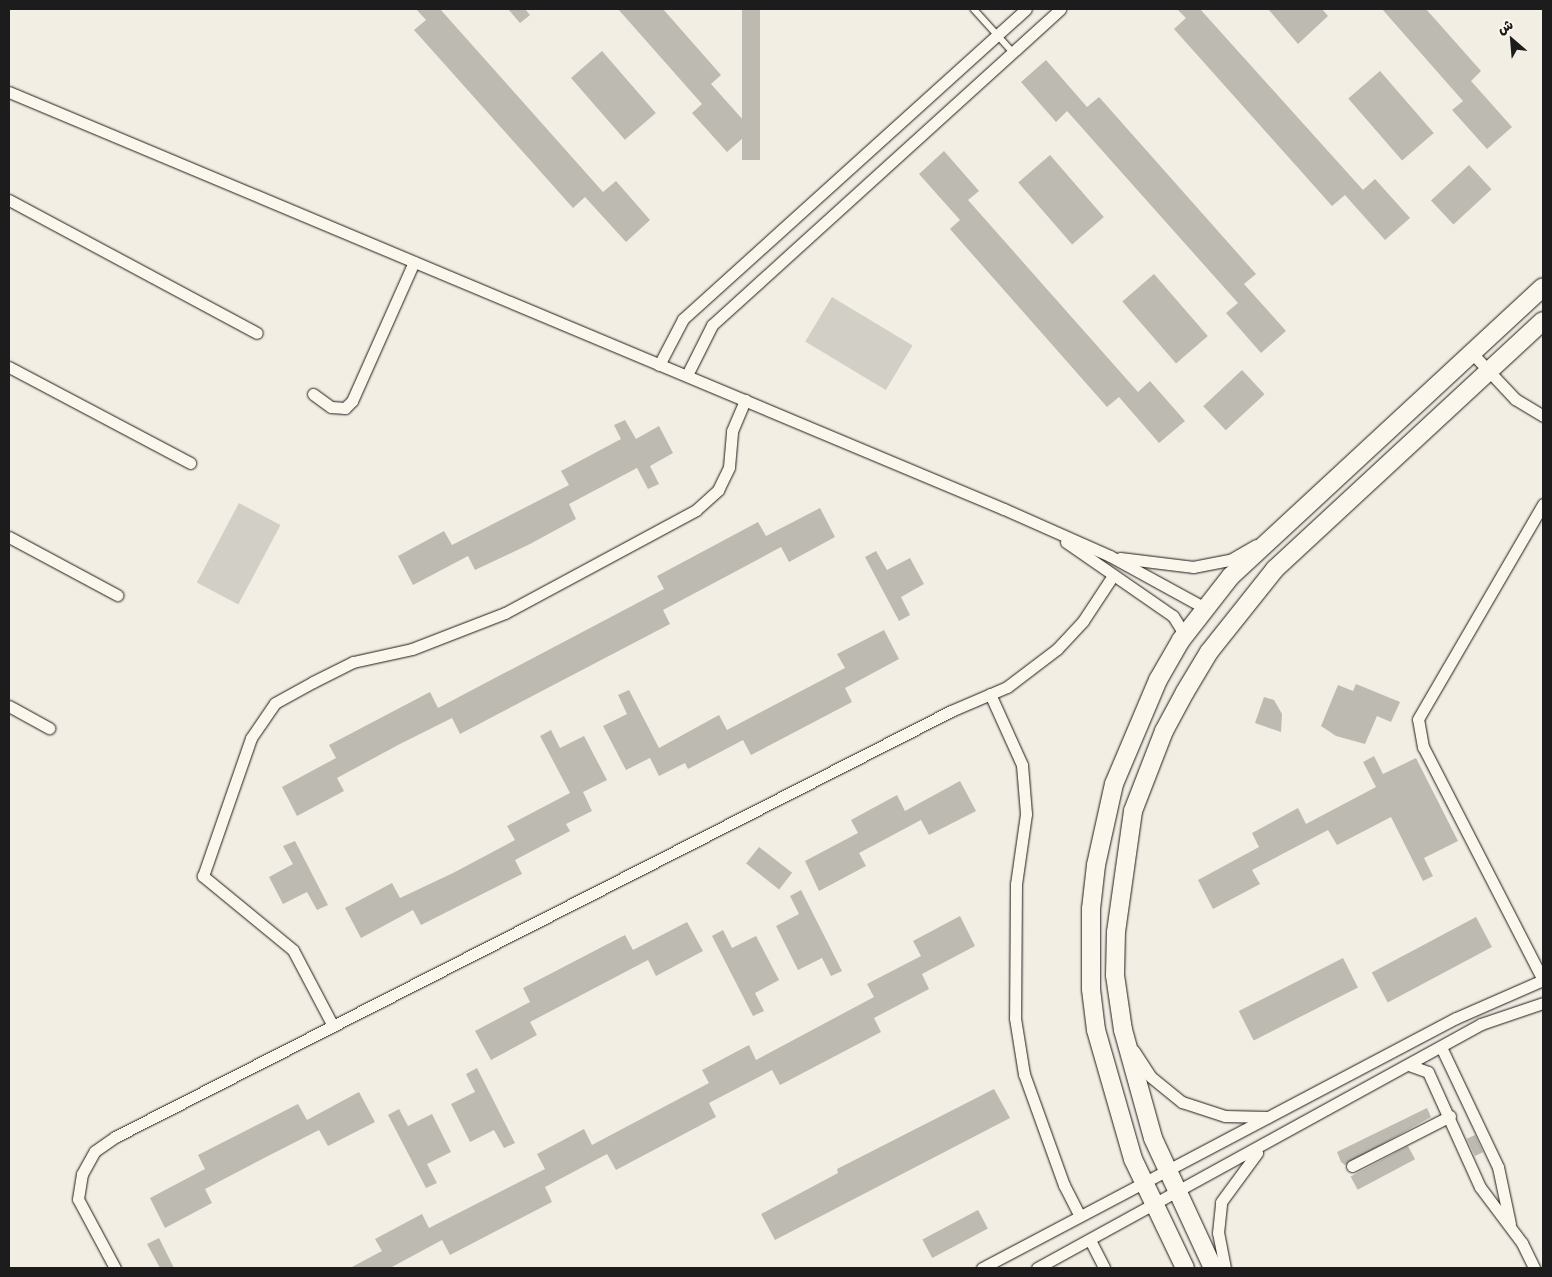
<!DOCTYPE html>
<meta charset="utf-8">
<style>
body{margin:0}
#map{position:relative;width:1552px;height:1277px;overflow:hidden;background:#f2eee4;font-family:Delius,"Playpen Sans Arabic",sans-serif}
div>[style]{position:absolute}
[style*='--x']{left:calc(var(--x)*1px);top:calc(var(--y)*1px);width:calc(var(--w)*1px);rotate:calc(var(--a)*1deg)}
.green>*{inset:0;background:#d2cfc6;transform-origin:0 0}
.building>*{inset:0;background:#bdbab1;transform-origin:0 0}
.roads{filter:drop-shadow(0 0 1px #1c1c1c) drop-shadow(0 0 1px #1c1c1c)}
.lane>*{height:5.5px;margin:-2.75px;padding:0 2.75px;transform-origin:2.75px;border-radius:2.75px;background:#fbf7ec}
.street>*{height:11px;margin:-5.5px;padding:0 5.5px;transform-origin:5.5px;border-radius:5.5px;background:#fbf7ec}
.primary>*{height:18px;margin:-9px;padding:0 9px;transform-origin:9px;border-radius:9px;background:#fbf7ec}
span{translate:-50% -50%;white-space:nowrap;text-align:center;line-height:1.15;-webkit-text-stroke:4px #fbf7ec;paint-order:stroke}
.frame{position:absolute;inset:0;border:10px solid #1c1c1c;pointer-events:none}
.north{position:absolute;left:1487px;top:15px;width:50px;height:50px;-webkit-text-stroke:4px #fbf7ec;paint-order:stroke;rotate:333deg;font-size:14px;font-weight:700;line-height:20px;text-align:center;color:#1c1c1c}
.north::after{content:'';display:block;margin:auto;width:18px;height:22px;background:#1c1c1c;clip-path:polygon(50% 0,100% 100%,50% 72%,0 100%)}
</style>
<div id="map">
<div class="green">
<div style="left:832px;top:297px;width:94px;height:52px;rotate:31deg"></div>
<div style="left:239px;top:503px;width:47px;height:90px;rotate:28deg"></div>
</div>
<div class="building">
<div style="clip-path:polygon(416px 9px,440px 9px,603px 192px,616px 181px,650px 220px,626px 242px,585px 197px,573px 208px,414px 30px,426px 20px)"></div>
<div style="clip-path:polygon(508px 9px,525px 9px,530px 15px,520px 23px)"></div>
<div style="clip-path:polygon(618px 9px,663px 9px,721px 75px,711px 84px,752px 130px,727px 152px,692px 113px,702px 104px)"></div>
<div style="left:742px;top:9px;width:18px;height:151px"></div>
<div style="clip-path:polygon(1177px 9px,1200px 9px,1363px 190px,1375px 179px,1410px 218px,1385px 240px,1345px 195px,1332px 206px,1174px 29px,1186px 18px)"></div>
<div style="clip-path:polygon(1268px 9px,1322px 9px,1328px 16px,1298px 44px)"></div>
<div style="clip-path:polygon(1382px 9px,1426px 9px,1481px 71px,1471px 81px,1512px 127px,1487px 149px,1452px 110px,1463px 101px)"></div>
<div style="left:602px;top:51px;width:82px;height:41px;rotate:49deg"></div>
<div style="clip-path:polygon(1046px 60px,1087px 107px,1099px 97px,1256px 274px,1244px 284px,1286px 331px,1261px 353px,1226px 313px,1238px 303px,1115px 165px,1067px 111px,1056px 122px,1021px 82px)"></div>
<div style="left:1380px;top:71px;width:82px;height:42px;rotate:49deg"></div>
<div style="clip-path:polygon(944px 151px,979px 191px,968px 200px,1138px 392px,1150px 381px,1185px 421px,1159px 443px,1119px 397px,1107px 407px,950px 229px,960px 220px,919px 174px)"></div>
<div style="left:1050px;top:155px;width:82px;height:42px;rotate:49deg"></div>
<div style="left:1469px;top:165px;width:33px;height:52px;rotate:47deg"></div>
<div style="left:1154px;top:274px;width:82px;height:42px;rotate:49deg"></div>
<div style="left:1242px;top:370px;width:33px;height:53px;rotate:47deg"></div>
<div style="clip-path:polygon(625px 420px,636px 439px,659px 426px,673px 453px,650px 466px,659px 484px,648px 489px,637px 468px,569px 504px,576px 519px,530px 544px,475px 570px,468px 556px,413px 585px,398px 556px,444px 531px,452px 545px,569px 485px,561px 471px,621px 439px,614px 425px)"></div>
<div style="clip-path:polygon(820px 508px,835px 537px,789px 562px,781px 547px,727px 576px,663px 610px,670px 624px,460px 734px,452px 718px,398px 745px,337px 778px,344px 791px,297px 816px,282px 787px,336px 758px,329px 745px,430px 692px,438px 708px,664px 589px,657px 576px,758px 522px,766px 536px)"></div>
<div style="clip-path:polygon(876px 551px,887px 570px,910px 558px,924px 584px,901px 597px,910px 615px,899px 621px,865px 557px)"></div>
<div style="clip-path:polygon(884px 630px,899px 659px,845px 688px,852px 702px,751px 755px,743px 740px,688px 769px,685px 763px,659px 776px,650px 758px,626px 770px,603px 726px,627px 714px,618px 695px,629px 690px,659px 748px,719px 715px,727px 730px,845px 668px,837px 654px)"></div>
<div style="clip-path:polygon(1356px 684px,1400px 702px,1391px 722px,1377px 716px,1365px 744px,1336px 736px,1321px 726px,1338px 685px,1353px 691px)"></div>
<div style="clip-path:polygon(1264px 697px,1274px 700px,1282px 714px,1281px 732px,1255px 723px)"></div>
<div style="clip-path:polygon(551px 730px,560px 748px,584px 736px,607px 780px,583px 792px,592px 811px,566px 824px,570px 831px,515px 860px,522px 874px,421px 925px,413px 910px,361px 938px,345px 908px,392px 883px,400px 898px,453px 873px,515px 840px,507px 826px,570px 793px,540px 736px)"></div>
<div style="clip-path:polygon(1374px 756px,1383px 774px,1416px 758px,1458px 841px,1424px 858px,1433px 876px,1423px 881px,1391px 817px,1337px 845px,1328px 830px,1252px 870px,1260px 884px,1213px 909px,1198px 880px,1259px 847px,1252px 833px,1298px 808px,1306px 824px,1376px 787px,1363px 762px)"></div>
<div style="clip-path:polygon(960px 781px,976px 811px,929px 835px,921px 820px,859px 853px,866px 866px,819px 891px,805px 861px,858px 833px,851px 820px,897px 795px,905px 811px)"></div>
<div style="clip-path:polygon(295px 841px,328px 905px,317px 910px,307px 892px,283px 904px,269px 877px,293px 864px,283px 846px)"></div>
<div style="left:759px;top:847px;width:42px;height:21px;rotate:38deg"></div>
<div style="clip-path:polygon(801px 890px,842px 971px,831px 976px,822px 958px,798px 970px,776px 926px,799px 914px,790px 896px)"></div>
<div style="clip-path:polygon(960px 916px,975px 946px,922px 974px,929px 989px,874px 1018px,881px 1032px,780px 1085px,772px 1070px,709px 1103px,716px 1117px,616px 1170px,607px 1154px,545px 1187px,552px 1202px,450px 1255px,442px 1240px,390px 1268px,350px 1268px,382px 1251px,375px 1239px,422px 1214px,429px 1228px,545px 1169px,537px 1154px,584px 1129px,592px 1145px,709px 1083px,702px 1070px,749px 1045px,756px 1060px,874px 997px,867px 984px,921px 956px,913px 941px)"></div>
<div style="left:1476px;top:917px;width:34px;height:118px;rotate:62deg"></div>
<div style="clip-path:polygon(687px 922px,703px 951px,656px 976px,648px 960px,530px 1022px,537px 1035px,491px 1060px,475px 1031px,530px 1002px,523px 988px,625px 935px,633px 950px)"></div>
<div style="clip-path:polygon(723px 930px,732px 948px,756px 936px,779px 980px,755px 993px,764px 1011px,753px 1016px,712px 936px)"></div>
<div style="left:1343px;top:958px;width:33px;height:117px;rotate:63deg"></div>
<div style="clip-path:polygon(477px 1068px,515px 1143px,504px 1148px,494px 1130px,470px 1142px,451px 1104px,475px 1092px,466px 1074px)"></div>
<div style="clip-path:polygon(994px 1089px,1010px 1118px,775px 1240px,761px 1214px,838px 1173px,837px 1169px)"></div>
<div style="clip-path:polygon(359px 1092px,375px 1122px,328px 1146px,319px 1130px,266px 1157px,205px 1189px,212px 1203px,165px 1228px,150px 1198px,205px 1169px,198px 1155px,298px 1104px,307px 1120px)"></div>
<div style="clip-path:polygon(1427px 1108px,1431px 1117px,1345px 1165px,1341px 1162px,1337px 1152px)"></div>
<div style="clip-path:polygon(399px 1109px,408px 1126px,432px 1114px,451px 1152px,427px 1164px,437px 1183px,426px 1188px,388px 1115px)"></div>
<div style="left:1475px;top:1135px;width:19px;height:9px;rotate:65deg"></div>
<div style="left:1408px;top:1146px;width:15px;height:65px;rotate:62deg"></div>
<div style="left:978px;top:1210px;width:21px;height:63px;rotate:62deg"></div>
<div style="clip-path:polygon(159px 1238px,174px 1268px,160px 1268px,147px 1244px)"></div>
</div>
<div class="roads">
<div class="lane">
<div style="--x:974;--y:9;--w:57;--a:47.9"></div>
</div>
<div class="street">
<div style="--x:9;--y:92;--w:1079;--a:22.74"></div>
<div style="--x:1004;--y:509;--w:116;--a:23.9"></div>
<div style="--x:1110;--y:556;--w:108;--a:28.7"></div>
<div style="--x:9;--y:200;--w:281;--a:28.2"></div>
<div style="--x:1470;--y:351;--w:66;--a:46.8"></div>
<div style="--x:1515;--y:399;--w:33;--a:31"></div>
<div style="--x:659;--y:365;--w:52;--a:-62.4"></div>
<div style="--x:683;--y:319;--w:462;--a:-42.1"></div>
<div style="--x:9;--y:367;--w:205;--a:27.9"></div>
<div style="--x:687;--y:375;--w:56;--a:-63.4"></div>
<div style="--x:712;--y:325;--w:470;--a:-42.2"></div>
<div style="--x:313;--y:394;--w:22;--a:36"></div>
<div style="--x:331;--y:407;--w:14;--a:4"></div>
<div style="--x:345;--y:408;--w:10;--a:-45"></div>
<div style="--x:352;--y:401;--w:152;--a:-66"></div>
<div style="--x:9;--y:537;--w:123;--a:28.2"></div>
<div style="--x:1066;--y:542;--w:130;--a:34.7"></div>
<div style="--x:1173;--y:616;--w:15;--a:58"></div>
<div style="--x:1181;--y:629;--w:11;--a:90"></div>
<div style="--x:1120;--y:558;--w:74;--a:7"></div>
<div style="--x:1193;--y:567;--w:38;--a:-11"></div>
<div style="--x:1230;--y:560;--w:30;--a:-30"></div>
<div style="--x:990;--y:694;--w:78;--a:65.7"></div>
<div style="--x:1022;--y:765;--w:49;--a:85.3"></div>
<div style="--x:1026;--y:814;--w:71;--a:98.1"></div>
<div style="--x:1016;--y:884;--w:134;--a:90.4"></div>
<div style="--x:1015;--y:1018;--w:57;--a:80.9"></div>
<div style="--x:1024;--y:1074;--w:118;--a:70.2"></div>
<div style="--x:1064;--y:1185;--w:34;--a:63"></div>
<div style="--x:9;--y:706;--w:46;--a:28.8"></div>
<div style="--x:1543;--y:980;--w:262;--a:-117.2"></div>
<div style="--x:1423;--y:747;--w:28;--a:-100"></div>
<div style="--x:1418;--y:719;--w:249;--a:-59.8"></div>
<div style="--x:333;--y:1026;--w:86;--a:-117.8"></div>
<div style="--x:293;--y:950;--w:117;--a:-140.6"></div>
<div style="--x:203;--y:876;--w:146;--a:-70.8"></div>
<div style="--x:251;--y:738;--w:42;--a:-55.6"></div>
<div style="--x:275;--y:703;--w:43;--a:-28.9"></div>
<div style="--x:313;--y:682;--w:45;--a:-26.6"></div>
<div style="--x:353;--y:662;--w:60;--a:-12.4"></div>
<div style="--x:412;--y:649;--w:100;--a:-21.2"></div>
<div style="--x:505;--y:613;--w:217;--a:-28.3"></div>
<div style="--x:696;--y:510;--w:30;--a:-42"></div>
<div style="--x:718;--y:490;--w:25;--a:-64"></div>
<div style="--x:729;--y:467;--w:36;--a:-85"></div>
<div style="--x:732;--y:431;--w:34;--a:-67"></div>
<div style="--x:1441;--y:1047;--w:133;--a:64.6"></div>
<div style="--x:1498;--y:1167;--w:58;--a:78.1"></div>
<div style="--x:1134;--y:1051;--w:31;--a:57"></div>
<div style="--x:1151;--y:1077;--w:40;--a:39"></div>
<div style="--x:1182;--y:1102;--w:45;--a:18"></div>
<div style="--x:1225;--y:1116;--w:43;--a:1.3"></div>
<div style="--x:1409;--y:1065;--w:20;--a:20"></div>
<div style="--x:1428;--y:1072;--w:126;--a:65.7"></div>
<div style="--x:1480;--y:1187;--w:70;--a:53.1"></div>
<div style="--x:1522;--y:1243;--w:28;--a:64"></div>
<div style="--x:1352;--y:1166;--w:110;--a:-27"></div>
<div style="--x:1090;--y:1240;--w:31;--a:63"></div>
<div style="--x:115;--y:1268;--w:78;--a:-118.2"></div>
<div style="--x:78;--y:1199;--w:25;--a:-81"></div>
<div style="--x:82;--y:1174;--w:26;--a:-61"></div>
<div style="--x:95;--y:1151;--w:24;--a:-35"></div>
<div style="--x:115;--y:1137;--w:938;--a:-27"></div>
<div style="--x:951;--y:711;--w:61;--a:-23.2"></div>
<div style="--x:1007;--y:687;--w:63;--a:-37.2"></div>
<div style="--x:1057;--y:649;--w:38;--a:-47"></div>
<div style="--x:1083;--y:621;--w:53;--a:-56.6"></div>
<div style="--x:982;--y:1268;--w:536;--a:-27.81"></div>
<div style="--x:1456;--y:1018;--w:95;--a:-23.6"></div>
<div style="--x:1037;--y:1268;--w:507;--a:-28.79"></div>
<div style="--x:1481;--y:1024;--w:65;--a:-18.7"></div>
<div style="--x:1225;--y:1268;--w:36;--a:-101"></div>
<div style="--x:1218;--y:1233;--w:31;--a:-84"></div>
<div style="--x:1221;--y:1202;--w:61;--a:-53.7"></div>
</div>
<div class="primary">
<div style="--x:1185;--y:1268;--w:121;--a:-115.5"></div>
<div style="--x:1133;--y:1159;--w:134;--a:-106"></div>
<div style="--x:1096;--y:1030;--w:41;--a:-97"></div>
<div style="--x:1091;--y:989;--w:80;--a:-90"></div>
<div style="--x:1091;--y:909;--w:44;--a:-83.5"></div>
<div style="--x:1096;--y:865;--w:83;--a:-77.5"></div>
<div style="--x:1114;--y:784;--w:113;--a:-67.1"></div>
<div style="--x:1158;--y:680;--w:46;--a:-60.1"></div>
<div style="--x:1181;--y:640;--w:81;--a:-52"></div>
<div style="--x:1231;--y:576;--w:425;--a:-42.8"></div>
<div style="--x:1213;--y:1268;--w:143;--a:-114.8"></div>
<div style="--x:1153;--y:1138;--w:112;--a:-105.5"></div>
<div style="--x:1123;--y:1030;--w:56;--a:-98.3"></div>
<div style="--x:1115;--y:975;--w:43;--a:-88.7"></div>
<div style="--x:1116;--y:932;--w:122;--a:-82"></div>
<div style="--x:1133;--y:811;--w:86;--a:-68.8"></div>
<div style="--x:1164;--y:731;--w:44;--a:-61.7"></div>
<div style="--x:1185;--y:692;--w:47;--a:-59"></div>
<div style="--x:1209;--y:652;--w:106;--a:-51.5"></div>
<div style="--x:1275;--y:569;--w:365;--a:-42.8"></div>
</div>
</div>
<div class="frame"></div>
<div class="north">ش</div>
</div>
